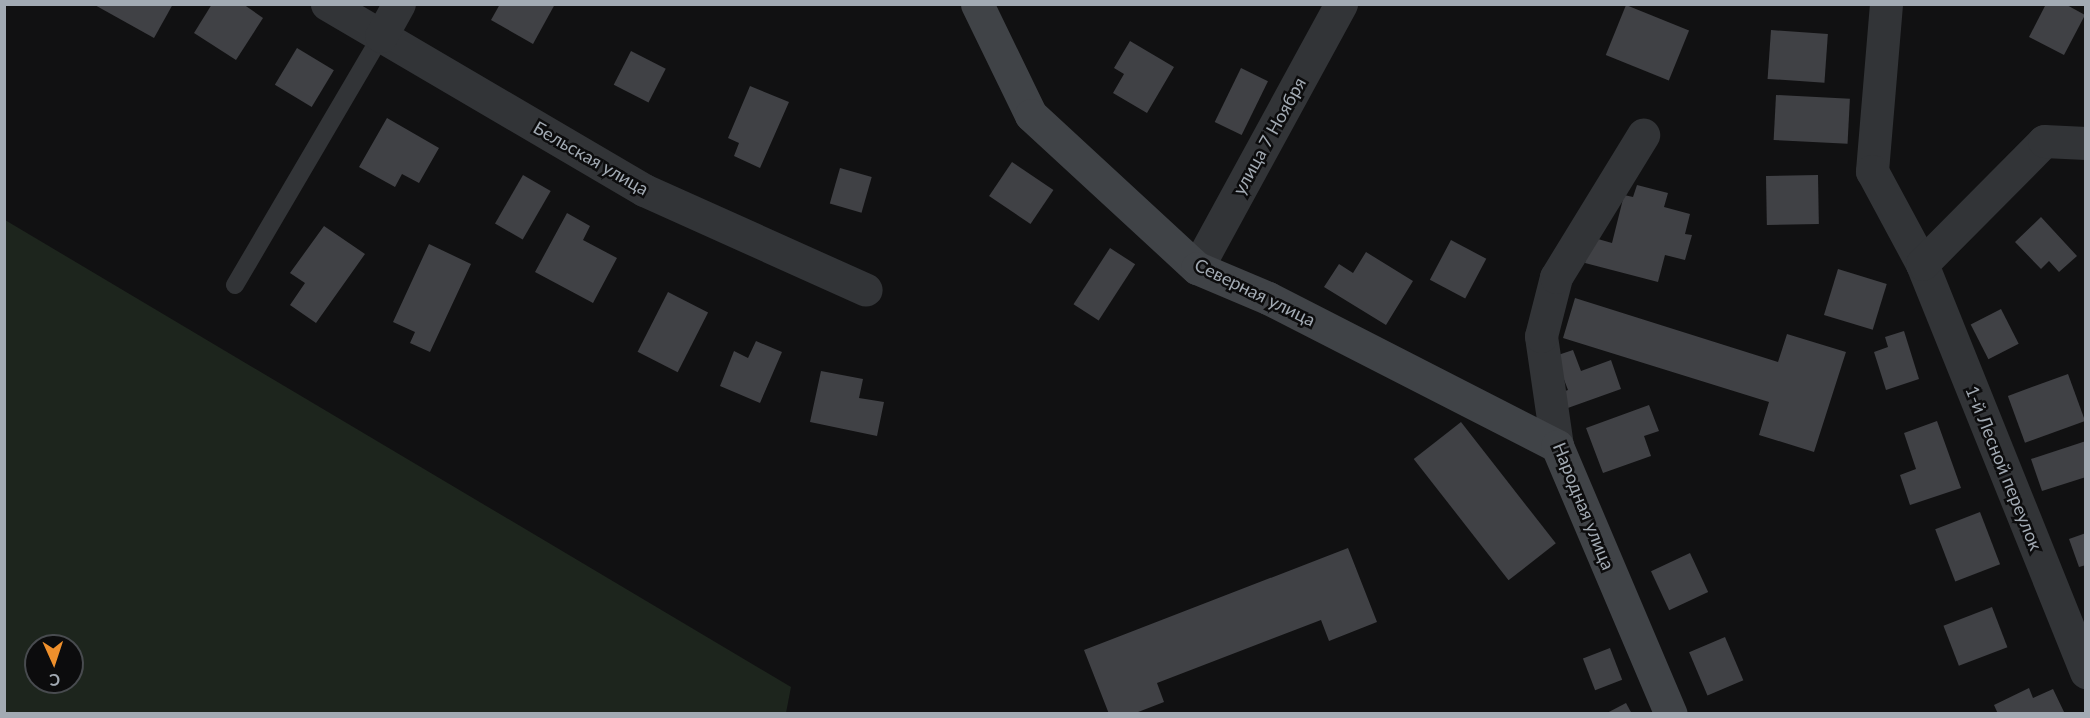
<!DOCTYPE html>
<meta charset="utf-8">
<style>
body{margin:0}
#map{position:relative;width:2090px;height:718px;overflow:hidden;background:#111112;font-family:Lato,sans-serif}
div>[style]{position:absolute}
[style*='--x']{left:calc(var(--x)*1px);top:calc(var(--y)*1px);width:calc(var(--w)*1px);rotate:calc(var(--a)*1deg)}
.green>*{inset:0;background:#1d251d}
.building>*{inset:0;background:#404145;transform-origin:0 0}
.lane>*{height:18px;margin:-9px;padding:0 9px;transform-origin:9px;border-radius:9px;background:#323437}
.street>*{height:33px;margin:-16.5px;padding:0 16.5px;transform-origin:16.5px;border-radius:16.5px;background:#323437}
.secondary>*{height:33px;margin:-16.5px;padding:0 16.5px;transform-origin:16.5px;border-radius:16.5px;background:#404347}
span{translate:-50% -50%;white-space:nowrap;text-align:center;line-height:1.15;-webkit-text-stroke:5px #0c0c0d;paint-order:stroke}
.street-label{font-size:18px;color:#a2aab3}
.frame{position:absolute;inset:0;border:6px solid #a2aab3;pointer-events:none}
.north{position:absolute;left:24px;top:634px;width:60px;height:60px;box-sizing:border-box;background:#0c0c0d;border:2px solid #484b4f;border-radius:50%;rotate:177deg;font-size:16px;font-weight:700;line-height:24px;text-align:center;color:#a2aab3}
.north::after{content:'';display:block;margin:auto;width:21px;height:27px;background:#ef902c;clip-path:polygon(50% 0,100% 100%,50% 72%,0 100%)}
</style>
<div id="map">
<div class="green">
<div style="clip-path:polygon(evenodd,5px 220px,791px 687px,786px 713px,5px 713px,5px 220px,36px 646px,72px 646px,72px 682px,36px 682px,36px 646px)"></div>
</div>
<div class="building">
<div style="clip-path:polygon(93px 4px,173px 4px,154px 38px)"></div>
<div style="clip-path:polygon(212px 4px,243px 4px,263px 18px,236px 60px,194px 33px)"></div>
<div style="clip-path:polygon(500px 4px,555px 4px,533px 44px,491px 20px)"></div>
<div style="clip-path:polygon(2046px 4px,2065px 4px,2085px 15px,2064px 55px,2029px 37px)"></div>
<div style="left:1626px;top:5px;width:68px;height:54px;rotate:22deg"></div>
<div style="left:1771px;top:30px;width:57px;height:49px;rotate:4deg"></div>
<div style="clip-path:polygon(1130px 41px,1174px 67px,1147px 113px,1113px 93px,1124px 74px,1114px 68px)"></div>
<div style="left:297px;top:48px;width:43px;height:43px;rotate:31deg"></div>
<div style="left:631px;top:51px;width:39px;height:38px;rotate:27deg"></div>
<div style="left:1241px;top:68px;width:30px;height:60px;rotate:26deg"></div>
<div style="clip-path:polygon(750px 86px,789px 102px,760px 168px,734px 156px,739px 143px,728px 138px)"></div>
<div style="left:1776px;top:95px;width:74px;height:45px;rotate:3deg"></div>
<div style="clip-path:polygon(387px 118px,439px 148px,419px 183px,402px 174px,395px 187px,359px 167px)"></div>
<div style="left:1012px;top:162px;width:50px;height:41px;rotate:34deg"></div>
<div style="left:840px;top:168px;width:33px;height:37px;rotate:16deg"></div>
<div style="left:523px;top:175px;width:32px;height:56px;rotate:30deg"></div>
<div style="left:1818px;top:175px;width:49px;height:52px;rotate:89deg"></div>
<div style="clip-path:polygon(1637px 185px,1668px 193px,1664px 207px,1690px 214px,1685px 234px,1692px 235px,1685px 260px,1665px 255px,1658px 282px,1585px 263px,1591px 237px,1612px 243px,1624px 195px,1633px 197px)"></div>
<div style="clip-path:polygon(567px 213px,590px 226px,583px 240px,617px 258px,593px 303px,535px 272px)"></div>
<div style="clip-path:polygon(2041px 217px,2077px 256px,2059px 272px,2049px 261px,2041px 269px,2015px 242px)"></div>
<div style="clip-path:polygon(324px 226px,365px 254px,316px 323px,290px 305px,305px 283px,290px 273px)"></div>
<div style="left:1451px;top:240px;width:40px;height:45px;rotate:28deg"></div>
<div style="clip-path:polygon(429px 244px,471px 264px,430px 352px,410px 343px,415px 332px,393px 322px)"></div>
<div style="left:1110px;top:248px;width:30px;height:67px;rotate:33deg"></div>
<div style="clip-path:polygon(1366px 252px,1413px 281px,1386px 325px,1324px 287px,1339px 264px,1353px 273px)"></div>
<div style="left:1838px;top:269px;width:51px;height:48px;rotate:17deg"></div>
<div style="left:668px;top:292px;width:45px;height:67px;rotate:27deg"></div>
<div style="clip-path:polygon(1575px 298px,1778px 362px,1787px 334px,1846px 352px,1814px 452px,1759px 435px,1769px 402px,1563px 338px)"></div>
<div style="left:2001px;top:309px;width:39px;height:34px;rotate:63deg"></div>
<div style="clip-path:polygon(1904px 331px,1919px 379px,1886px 390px,1874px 352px,1888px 347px,1885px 337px)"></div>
<div style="clip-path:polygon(756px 341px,782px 352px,760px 403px,720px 386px,734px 351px,748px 358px)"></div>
<div style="clip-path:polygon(1573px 350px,1581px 371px,1611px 360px,1621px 389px,1565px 409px,1559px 393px,1568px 390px,1555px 356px)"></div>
<div style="clip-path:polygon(821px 371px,863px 379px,859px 398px,884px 402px,877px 436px,810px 422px)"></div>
<div style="left:2068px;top:374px;width:50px;height:64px;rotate:70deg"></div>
<div style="clip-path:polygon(1649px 405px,1659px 431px,1644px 436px,1651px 456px,1603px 473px,1586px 428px)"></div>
<div style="clip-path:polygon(1937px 421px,1961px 488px,1910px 505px,1900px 475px,1916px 469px,1904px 433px)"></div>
<div style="left:1461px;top:422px;width:154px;height:60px;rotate:52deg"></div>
<div style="clip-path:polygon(2086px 441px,2086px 477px,2042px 491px,2031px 459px)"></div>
<div style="left:1980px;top:512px;width:56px;height:48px;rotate:69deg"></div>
<div style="clip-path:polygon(2086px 533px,2086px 565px,2079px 567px,2069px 539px)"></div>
<div style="clip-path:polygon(1348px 548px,1377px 622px,1329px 641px,1321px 620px,1157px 683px,1164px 702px,1133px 714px,1109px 714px,1084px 650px)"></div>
<div style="left:1690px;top:553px;width:43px;height:43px;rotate:65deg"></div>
<div style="left:1992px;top:607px;width:43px;height:52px;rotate:69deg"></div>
<div style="left:1725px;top:637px;width:47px;height:39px;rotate:67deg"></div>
<div style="left:1610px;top:648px;width:34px;height:29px;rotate:69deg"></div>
<div style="clip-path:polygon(2029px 688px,2033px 698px,2053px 689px,2065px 714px,1998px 714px,1994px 705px)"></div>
<div style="clip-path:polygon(1626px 703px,1632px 714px,1605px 714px)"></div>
</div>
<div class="lane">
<div style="--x:235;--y:285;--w:289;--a:-59.6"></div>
</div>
<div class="street">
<div style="--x:327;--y:4;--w:368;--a:30.4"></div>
<div style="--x:644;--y:190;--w:243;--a:24.2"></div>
<div style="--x:1886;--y:4;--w:168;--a:94.8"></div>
<div style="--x:1872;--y:171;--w:106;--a:61.7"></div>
<div style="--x:1922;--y:264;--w:440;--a:68.1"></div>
<div style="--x:381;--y:36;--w:37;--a:-61"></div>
<div style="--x:1922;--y:264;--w:173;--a:-45.2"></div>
<div style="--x:2044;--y:141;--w:42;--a:2.7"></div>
<div style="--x:1197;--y:268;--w:301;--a:-61.4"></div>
<div style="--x:1557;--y:446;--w:111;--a:-98.3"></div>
<div style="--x:1541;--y:336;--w:61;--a:-75.7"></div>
<div style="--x:1556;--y:277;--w:167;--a:-58.5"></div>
</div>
<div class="secondary">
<div style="--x:977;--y:4;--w:123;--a:64.1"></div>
<div style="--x:1031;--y:115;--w:226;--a:42.7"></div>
<div style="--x:1197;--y:268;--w:77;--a:22.9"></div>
<div style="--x:1268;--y:298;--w:325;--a:27.1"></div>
<div style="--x:1557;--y:446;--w:291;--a:67"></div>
</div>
<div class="street-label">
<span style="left:1269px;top:136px;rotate:-61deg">улица 7 Ноября</span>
<span style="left:591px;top:158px;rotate:30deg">Бельская улица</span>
<span style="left:1255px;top:292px;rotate:26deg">Северная улица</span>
<span style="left:2004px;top:468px;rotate:68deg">1-й Лесной переулок</span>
<span style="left:1584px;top:506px;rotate:68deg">Народная улица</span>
</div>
<div class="frame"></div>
<div class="north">С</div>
</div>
